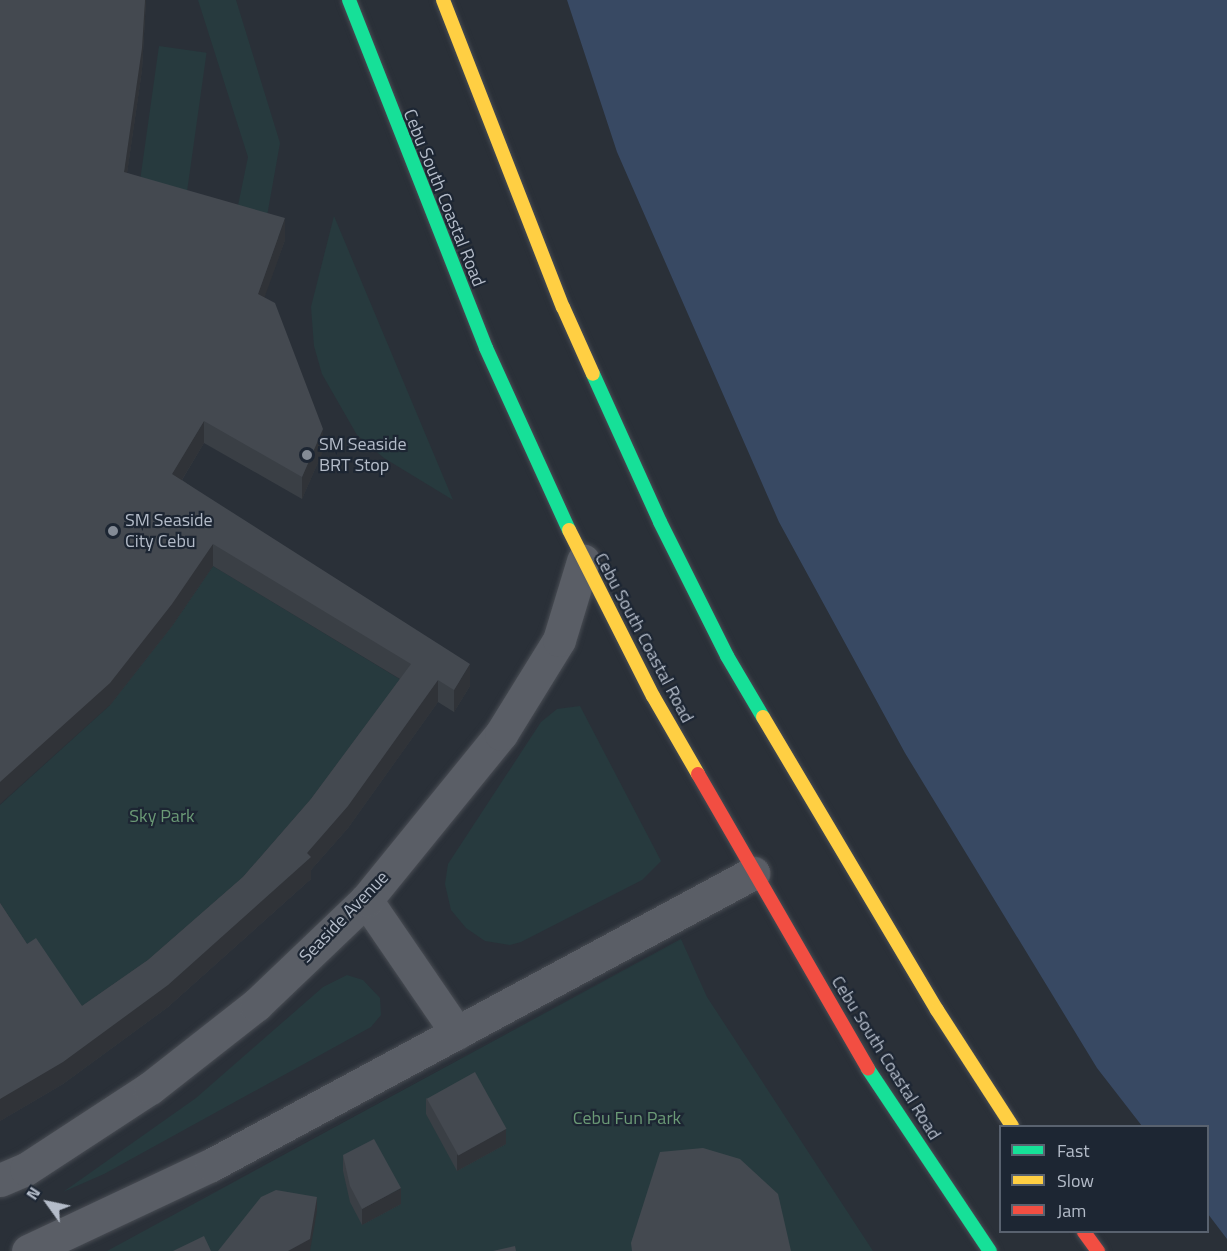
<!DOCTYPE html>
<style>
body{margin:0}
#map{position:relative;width:1227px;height:1251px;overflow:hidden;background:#2a3038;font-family:"Titillium Web",sans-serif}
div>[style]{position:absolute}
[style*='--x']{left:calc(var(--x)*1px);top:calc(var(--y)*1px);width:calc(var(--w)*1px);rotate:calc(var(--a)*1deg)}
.green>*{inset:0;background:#273a3e;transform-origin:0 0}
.water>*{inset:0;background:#384963}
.roads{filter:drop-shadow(0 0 2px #484c53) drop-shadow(0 0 2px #484c53)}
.street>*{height:33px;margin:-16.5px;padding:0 16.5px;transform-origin:16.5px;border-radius:16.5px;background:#5a5e66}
.fast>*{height:14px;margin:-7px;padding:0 7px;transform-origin:7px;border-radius:7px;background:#16e098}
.slow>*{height:14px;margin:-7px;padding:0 7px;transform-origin:7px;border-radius:7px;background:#ffcf43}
.jam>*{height:14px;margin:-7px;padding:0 7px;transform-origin:7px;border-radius:7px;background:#f24e42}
.wall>*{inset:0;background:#3a3f45}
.shaded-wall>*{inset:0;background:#303338}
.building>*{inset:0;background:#444950;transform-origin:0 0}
.dots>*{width:16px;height:16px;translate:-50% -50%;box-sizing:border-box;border:3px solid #1d2633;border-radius:50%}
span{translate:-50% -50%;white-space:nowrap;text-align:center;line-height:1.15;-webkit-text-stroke:4.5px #1d2633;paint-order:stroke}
.street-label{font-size:18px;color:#b4bcc9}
.poi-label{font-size:18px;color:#b4bcc9}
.left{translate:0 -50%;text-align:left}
.park-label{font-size:18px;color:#6b9a76}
.legend{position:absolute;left:999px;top:1125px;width:210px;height:108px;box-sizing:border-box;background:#1d2633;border:2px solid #59626f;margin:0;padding:8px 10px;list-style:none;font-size:18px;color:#b4bcc9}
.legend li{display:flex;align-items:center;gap:12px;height:30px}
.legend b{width:30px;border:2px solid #59626f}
.north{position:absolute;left:18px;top:1173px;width:60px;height:60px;-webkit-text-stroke:4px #1d2633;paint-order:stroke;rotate:303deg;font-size:16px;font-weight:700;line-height:24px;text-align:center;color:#b4bcc9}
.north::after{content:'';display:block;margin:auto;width:21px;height:27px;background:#b4bcc9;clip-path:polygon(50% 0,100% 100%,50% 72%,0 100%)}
</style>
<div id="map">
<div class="green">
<div style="clip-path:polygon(198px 0,236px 0,280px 143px,264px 233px,234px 225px,248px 157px)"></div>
<div style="left:159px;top:46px;width:48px;height:148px;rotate:8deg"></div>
<div style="clip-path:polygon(334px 216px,453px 500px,384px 458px,357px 435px,322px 374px,314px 346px,311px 307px)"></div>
<div style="clip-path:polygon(213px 566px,411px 686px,277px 862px,0 1080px,0 805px,110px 705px,172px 626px)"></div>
<div style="clip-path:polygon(580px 706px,661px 861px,642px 880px,521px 942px,510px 945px,485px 941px,466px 928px,451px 910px,445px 884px,448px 864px,541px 722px,557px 709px)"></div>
<div style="clip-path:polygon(681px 939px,707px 997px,873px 1251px,107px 1251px)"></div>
<div style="clip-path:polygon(347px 975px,363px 980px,380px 998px,381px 1015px,371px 1027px,104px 1174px,63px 1192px,196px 1098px,323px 987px)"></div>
</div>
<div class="water">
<div style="clip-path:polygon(567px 0,1227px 0,1227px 1239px,1208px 1214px,1208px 1126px,1142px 1126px,1097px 1068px,905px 753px,779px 522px,617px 152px)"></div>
</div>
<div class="roads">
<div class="street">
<div style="--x:366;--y:900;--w:161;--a:55.6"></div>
<div style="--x:0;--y:1180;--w:28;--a:-23"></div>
<div style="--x:26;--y:1169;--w:148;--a:-33.2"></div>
<div style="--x:150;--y:1088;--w:135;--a:-38.1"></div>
<div style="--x:256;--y:1005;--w:152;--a:-43.7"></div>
<div style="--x:366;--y:900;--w:214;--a:-50.9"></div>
<div style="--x:501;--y:734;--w:110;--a:-58.3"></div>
<div style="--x:559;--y:640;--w:83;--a:-73.1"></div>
<div style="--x:28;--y:1251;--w:202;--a:-25.2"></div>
<div style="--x:211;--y:1165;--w:616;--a:-28.31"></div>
</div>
<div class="fast">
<div style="--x:349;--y:0;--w:374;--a:68.5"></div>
<div style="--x:486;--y:348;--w:200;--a:65.5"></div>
<div style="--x:593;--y:374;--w:162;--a:65.6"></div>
<div style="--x:660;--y:522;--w:150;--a:63.4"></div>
<div style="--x:727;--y:656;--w:71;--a:59.5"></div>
<div style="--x:868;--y:1069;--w:219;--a:56.2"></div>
</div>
<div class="slow">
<div style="--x:443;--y:0;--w:330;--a:68.7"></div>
<div style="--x:563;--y:307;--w:73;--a:65.9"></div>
<div style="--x:569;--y:530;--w:186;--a:63.2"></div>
<div style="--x:653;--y:696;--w:90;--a:60"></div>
<div style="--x:763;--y:717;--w:341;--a:59.3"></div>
<div style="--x:937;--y:1010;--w:138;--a:57.1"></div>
</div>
<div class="jam">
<div style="--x:698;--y:774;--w:340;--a:60"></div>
<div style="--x:1084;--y:1232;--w:24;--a:54"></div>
</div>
</div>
<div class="wall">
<div style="clip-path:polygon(0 0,146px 0,142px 70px,127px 173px,285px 240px,264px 297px,323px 451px,302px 499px,204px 443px,182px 480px,470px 686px,454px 712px,438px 702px,348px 828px,311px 870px,311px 879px,168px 1007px,63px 1084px,0 1121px,0 903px,27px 944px,82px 1006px,148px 960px,243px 877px,311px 799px,400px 679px,213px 566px,172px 626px,110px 705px)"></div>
<div style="clip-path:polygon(426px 1098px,506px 1144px,457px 1171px,426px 1114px)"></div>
<div style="clip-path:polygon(343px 1155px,401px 1204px,362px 1225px,350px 1202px,343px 1171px)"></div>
</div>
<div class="shaded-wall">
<div style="clip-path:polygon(145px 0,146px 0,142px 70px,124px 194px,124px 172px)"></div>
<div style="clip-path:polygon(285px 218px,285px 240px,258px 316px,258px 294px)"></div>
<div style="clip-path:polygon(204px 421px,204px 443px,172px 496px,172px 474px)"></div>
<div style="clip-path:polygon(323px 429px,323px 451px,302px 499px,302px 477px)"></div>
<div style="clip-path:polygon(213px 544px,213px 566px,172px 626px,110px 705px,0 804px,0 782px)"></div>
<div style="clip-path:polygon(470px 664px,470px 686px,454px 712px,454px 690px)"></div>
<div style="clip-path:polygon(438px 680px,438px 702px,348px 828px,311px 870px,311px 879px,168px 1007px,63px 1084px,0 1121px,0 1099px,307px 853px)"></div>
<div style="clip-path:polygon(506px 1129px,506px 1144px,457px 1171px,457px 1155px)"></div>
<div style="clip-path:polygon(401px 1188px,401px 1204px,362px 1225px,362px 1209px)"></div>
<div style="clip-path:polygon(317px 1197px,317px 1211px,310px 1251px,288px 1251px)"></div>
</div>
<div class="building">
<div style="clip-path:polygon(0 0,145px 0,142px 48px,124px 172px,285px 218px,258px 294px,275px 303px,323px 429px,302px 477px,204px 421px,172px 474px,470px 664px,454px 690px,438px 680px,348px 806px,307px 853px,311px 857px,168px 985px,63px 1062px,0 1099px,0 903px,27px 944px,36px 938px,82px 1006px,148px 960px,243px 877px,311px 799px,411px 664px,213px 544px,172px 604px,110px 683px,0 782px)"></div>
<div style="left:475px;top:1072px;width:65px;height:55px;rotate:61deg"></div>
<div style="clip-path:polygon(374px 1139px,401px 1188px,362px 1209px,350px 1186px,343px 1155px)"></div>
<div style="clip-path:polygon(703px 1148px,740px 1159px,778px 1194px,791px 1251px,632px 1251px,631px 1243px,660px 1152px)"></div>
<div style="clip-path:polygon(276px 1190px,317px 1197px,310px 1239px,288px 1251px,218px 1251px,261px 1197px)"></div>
<div style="clip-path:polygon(204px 1236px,211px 1251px,173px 1251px)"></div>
<div style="clip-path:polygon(515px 1246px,516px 1251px,493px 1251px)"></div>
</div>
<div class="dots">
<div style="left:307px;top:455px;background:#848b96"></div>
<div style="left:113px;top:531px;background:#848b96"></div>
</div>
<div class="street-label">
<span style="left:444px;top:198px;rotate:68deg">Cebu South Coastal Road</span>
<span style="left:644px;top:638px;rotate:62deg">Cebu South Coastal Road</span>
<span style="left:344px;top:917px;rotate:-46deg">Seaside Avenue</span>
<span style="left:886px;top:1058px;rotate:58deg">Cebu South Coastal Road</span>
</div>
<div class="poi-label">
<span class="left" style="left:319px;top:455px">SM Seaside<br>BRT Stop</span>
<span class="left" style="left:125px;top:531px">SM Seaside<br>City Cebu</span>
</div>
<div class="park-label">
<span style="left:162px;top:816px">Sky Park</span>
<span style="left:627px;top:1118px">Cebu Fun Park</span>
</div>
<ul class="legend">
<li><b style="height:8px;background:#16e098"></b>Fast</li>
<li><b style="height:8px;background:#ffcf43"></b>Slow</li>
<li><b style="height:8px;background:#f24e42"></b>Jam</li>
</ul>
<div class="north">N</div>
</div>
